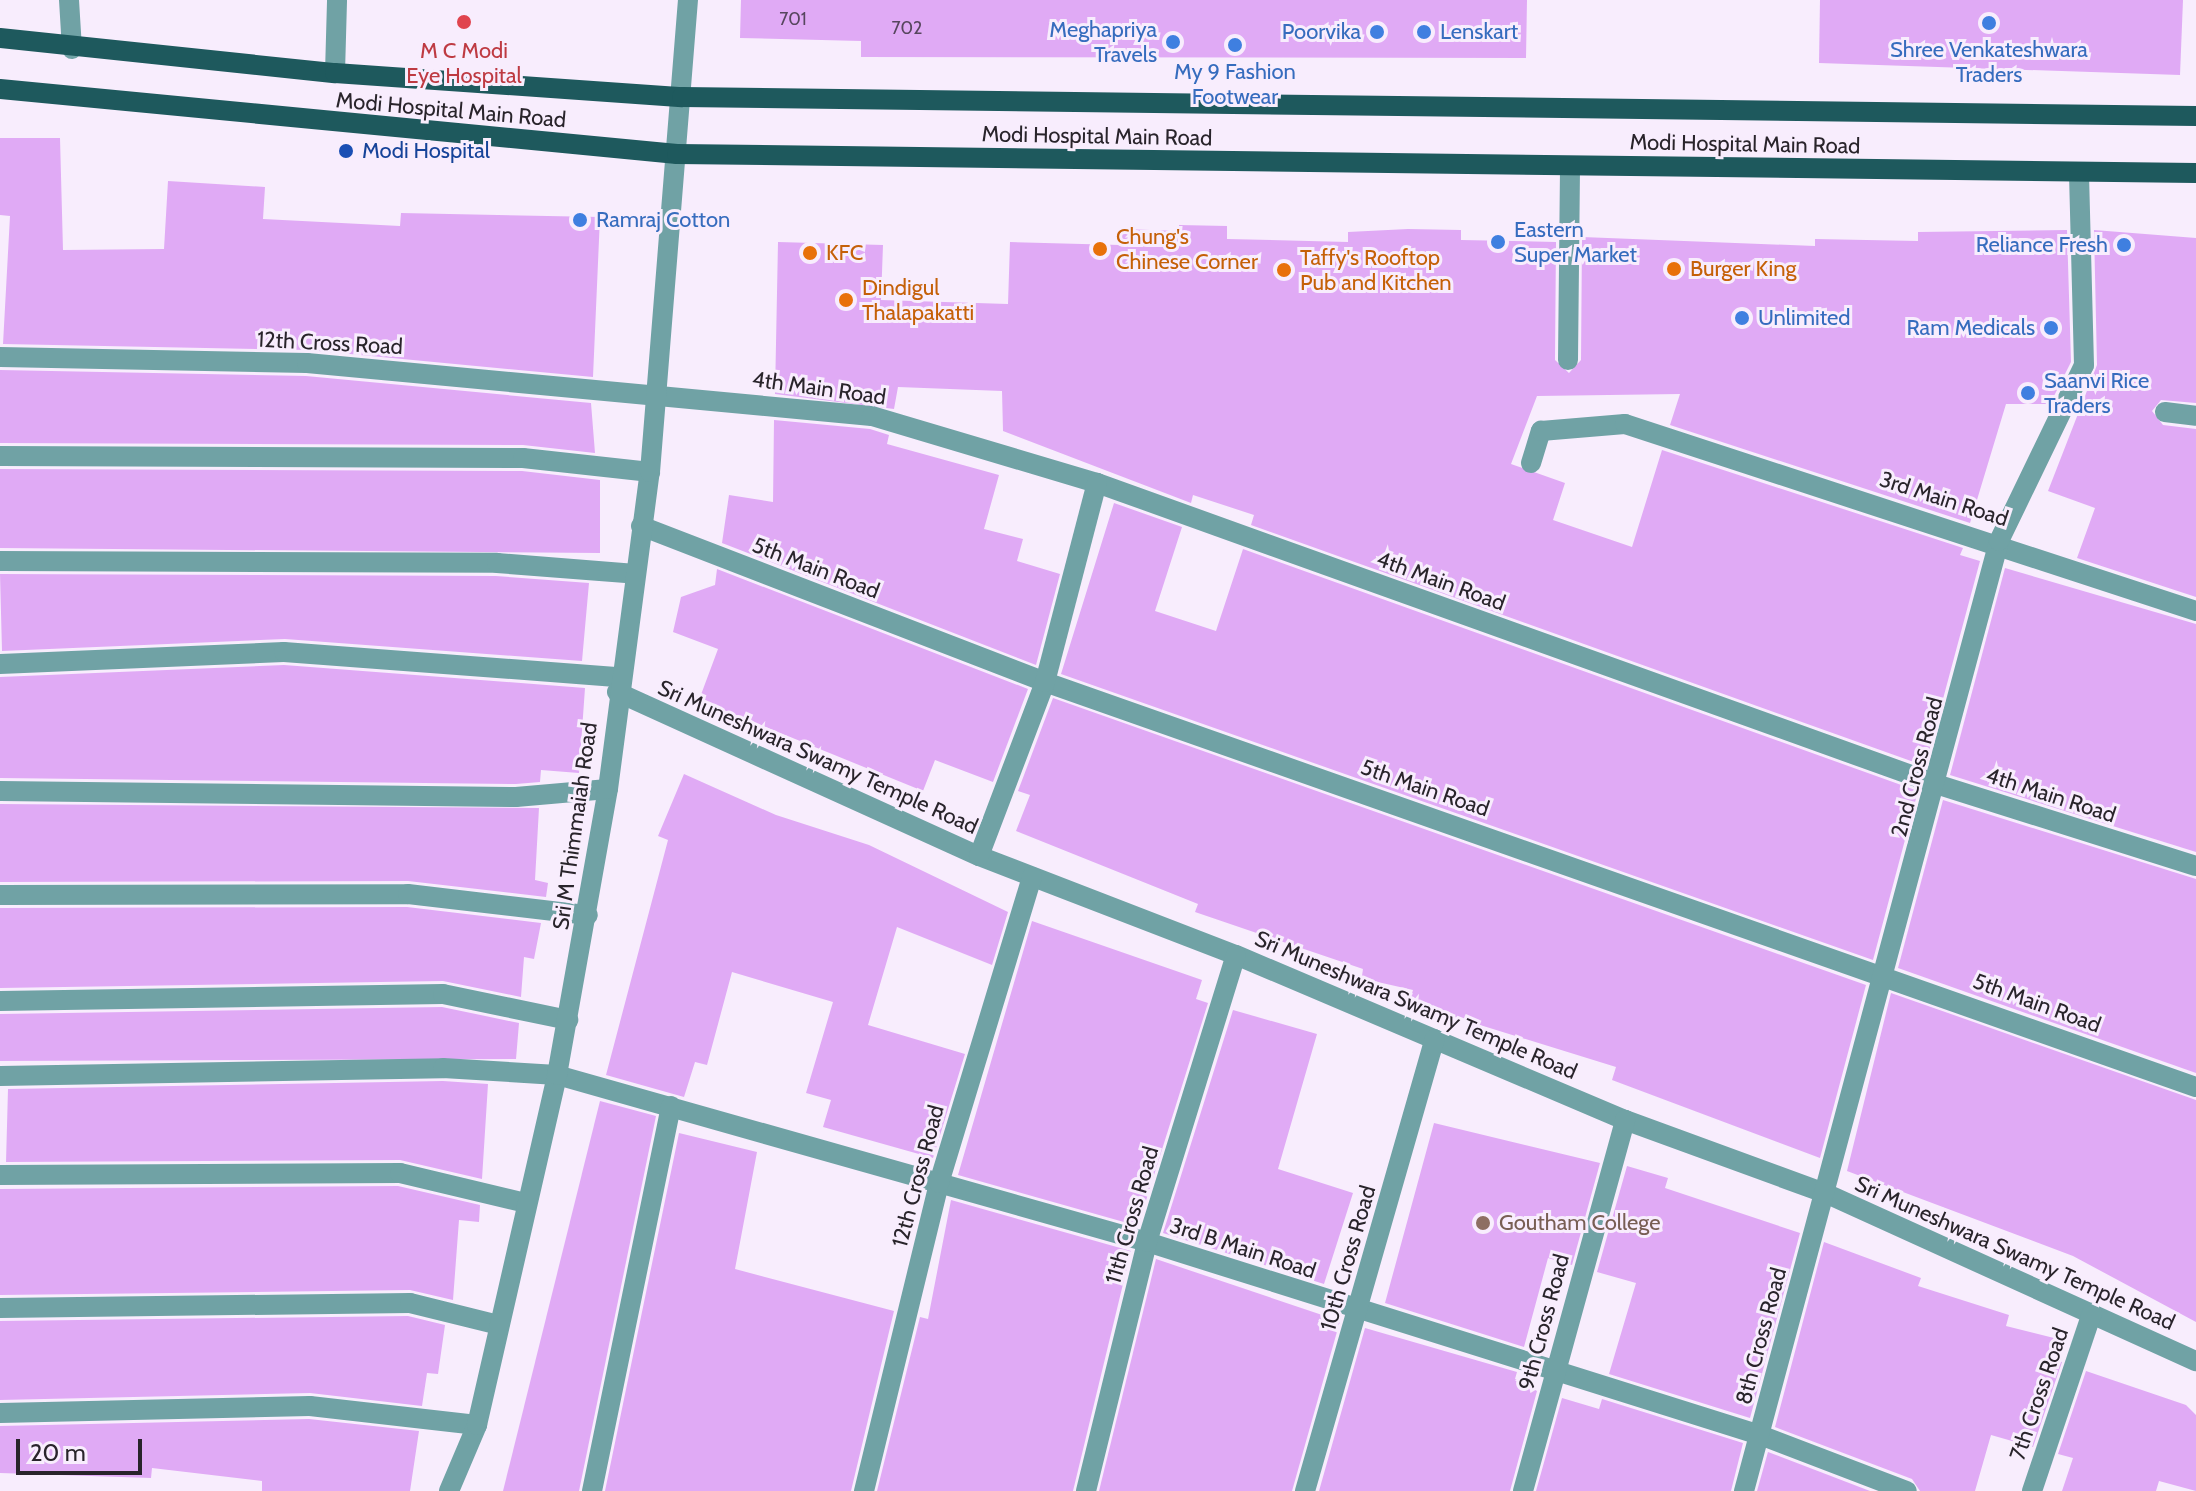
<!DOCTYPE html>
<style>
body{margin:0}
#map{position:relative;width:2196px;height:1491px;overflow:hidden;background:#f8edfd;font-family:Cabin,sans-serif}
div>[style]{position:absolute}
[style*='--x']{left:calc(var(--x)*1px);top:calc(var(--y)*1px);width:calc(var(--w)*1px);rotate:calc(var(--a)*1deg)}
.building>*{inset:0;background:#e0aaf5}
.minor>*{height:20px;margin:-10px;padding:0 10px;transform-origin:10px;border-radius:10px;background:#70a2a5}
.major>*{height:20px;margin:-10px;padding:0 10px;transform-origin:10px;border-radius:10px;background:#1e595d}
.dots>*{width:22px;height:22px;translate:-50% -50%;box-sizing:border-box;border:4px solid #f8edfd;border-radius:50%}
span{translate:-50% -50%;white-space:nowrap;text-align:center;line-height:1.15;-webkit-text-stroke:6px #f8edfd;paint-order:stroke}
.number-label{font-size:18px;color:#57465e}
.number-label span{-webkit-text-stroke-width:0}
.shop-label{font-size:22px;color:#366cbe}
.right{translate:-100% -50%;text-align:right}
.left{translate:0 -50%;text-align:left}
.health-label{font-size:22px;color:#be3a42}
.street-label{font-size:22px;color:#29242b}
.transit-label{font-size:22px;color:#164399}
.food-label{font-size:22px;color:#c56008}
.education-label{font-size:22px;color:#785e54}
.scale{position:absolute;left:16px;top:1439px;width:126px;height:36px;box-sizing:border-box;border:4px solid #29242b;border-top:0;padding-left:10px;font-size:24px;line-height:28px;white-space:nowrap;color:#29242b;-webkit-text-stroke:6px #f8edfd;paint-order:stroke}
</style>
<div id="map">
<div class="building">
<div style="clip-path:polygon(741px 0,1527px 0,1526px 58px,861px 57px,861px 41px,740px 38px)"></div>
<div style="clip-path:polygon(1820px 0,2183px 0,2180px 75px,1819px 63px)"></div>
<div style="clip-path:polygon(0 138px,60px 138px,63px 250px,164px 249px,168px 181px,265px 187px,263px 219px,400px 226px,401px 213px,600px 217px,593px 377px,308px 350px,3px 344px,10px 216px,0 215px)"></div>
<div style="clip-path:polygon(1179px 225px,1227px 226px,1227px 239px,1348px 242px,1348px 232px,1408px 229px,1461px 230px,1461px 240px,1556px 242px,1555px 360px,1569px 373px,1581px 360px,1582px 237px,1815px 246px,1815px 239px,1918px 241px,1918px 232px,2067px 230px,2071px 362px,2050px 404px,2006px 404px,1970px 523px,1670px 425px,1680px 394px,1537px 396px,1511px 464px,1565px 483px,1553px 520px,1632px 547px,1662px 450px,1963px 548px,1960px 555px,1980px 561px,1925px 766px,1251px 525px,1254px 515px,1193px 495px,1191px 503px,1003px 431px,1002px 391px,898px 387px,894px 409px,775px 394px,778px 242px,883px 245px,881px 300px,1008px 304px,1010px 242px,1120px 245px,1121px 229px,1179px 231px)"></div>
<div style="clip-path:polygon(2094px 230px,2196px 238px,2196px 403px,2161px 400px,2152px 411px,2163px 425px,2196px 429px,2196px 597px,2077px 558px,2095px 508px,2048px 491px,2097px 365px)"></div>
<div style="clip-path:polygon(0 370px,306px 376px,591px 403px,595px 453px,523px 445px,0 443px)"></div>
<div style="clip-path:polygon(774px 420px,870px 429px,889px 435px,887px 444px,999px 475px,984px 529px,1023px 539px,1017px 561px,1060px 574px,1036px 665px,722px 543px,729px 495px,773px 502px)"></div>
<div style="clip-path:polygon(0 469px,522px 471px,600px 480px,600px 553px,0 548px)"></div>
<div style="clip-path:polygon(1114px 503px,1182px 527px,1155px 611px,1216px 631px,1243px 549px,1918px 791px,1873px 960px,1061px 674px)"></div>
<div style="clip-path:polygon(2005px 568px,2196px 624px,2196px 852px,1950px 775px)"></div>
<div style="clip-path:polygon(717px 569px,1028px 689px,993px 782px,935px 760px,923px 791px,699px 700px,718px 649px,673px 632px,681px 597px,715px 585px)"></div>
<div style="clip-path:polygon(0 574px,496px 576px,589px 583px,582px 661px,285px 639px,2px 651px)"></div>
<div style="clip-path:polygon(284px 665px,585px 688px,579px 773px,541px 770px,540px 782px,516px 784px,0 778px,0 677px)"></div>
<div style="clip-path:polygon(1053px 698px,1866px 985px,1820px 1158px,1612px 1080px,1616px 1067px,1409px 1003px,1413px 990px,1360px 978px,1363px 969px,1195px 912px,1198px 904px,1016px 831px,1030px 795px,1018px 791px)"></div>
<div style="clip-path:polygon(684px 774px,776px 815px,869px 845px,1008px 912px,992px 965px,897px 927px,868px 1025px,965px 1054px,933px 1158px,823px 1127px,831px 1100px,806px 1093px,833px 1002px,732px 972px,707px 1065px,695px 1062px,684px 1097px,606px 1075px,668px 840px,658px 836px)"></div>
<div style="clip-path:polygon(1943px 800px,2196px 879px,2196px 1073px,1898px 968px)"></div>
<div style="clip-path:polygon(0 804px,539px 808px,535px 880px,548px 883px,546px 897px,408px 881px,0 882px)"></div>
<div style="clip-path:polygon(407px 907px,541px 923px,534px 959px,524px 957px,521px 997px,443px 981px,0 988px,0 908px)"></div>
<div style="clip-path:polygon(1032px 921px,1202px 980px,1196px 999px,1208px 1003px,1138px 1226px,958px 1175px)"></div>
<div style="clip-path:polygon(1891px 993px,2196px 1100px,2196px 1322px,2073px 1256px,1847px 1171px)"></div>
<div style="clip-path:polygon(442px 1007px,519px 1023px,516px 1059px,0 1061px,0 1014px)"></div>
<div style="clip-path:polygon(1233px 1010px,1317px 1034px,1278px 1169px,1353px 1193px,1324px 1284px,1163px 1233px)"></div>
<div style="clip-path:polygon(443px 1081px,488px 1084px,482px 1179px,400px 1160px,6px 1162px,8px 1089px)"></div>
<div style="clip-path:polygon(600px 1101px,656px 1116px,579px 1491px,503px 1491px)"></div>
<div style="clip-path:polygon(1434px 1123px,1600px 1163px,1572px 1265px,1548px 1258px,1524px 1347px,1385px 1303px)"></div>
<div style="clip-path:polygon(679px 1133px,757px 1152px,735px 1269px,894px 1311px,851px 1491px,605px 1491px)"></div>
<div style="clip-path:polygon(1627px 1166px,1668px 1178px,1665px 1188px,1800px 1233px,1750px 1418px,1609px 1374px,1636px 1283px,1597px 1272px)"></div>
<div style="clip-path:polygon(398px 1186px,480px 1205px,479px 1222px,459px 1220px,453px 1300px,410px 1290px,0 1295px,0 1189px)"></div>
<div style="clip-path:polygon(951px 1200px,1131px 1251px,1073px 1491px,877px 1491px,920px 1317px,928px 1319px)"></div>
<div style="clip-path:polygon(1824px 1242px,1921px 1278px,1918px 1286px,2009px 1315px,2006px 1326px,2054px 1338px,2049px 1358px,2062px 1362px,2033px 1447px,1991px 1435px,1975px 1491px,1920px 1491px,1912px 1479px,1775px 1427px)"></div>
<div style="clip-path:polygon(1156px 1259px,1340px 1321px,1292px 1491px,1099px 1491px)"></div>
<div style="clip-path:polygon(408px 1316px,445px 1325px,438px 1374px,427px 1373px,422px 1406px,310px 1393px,0 1400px,0 1321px)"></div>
<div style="clip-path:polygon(1365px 1328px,1517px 1372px,1515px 1379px,1537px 1391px,1510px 1491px,1319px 1491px)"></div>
<div style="clip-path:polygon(2086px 1371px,2186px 1405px,2196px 1415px,2196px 1491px,2159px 1481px,2156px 1491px,2062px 1491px,2073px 1458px,2058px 1454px)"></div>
<div style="clip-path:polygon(1562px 1398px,1599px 1409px,1602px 1399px,1743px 1443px,1731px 1491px,1536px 1491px)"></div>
<div style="clip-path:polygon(309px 1419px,419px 1431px,410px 1491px,262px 1491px,262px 1481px,152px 1468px,151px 1478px,0 1473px,0 1426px)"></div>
<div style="clip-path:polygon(1768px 1452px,1870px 1491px,1757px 1491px)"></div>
</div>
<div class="minor">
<div style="--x:69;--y:0;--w:49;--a:86.5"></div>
<div style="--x:335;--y:73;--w:73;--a:-88.4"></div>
<div style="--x:0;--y:357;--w:307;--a:1.1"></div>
<div style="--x:307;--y:363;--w:567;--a:5.36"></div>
<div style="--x:872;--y:416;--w:235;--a:16.6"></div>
<div style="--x:1097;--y:483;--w:895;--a:19.73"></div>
<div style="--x:1939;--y:785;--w:269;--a:17.5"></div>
<div style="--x:1568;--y:360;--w:194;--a:-89.4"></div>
<div style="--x:2165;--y:412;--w:31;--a:7"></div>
<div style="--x:0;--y:456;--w:523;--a:0.22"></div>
<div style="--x:523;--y:458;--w:128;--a:6.3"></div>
<div style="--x:1531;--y:463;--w:34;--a:-73"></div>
<div style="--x:1541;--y:431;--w:84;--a:-4.8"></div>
<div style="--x:1625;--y:424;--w:601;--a:18.13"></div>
<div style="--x:641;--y:526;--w:433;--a:21.1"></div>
<div style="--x:1045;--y:682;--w:1220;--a:19.39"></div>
<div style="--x:0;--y:561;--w:497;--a:0.2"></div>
<div style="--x:497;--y:563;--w:139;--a:4.5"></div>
<div style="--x:0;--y:664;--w:284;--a:-2.4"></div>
<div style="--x:284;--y:652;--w:336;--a:4.3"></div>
<div style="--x:617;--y:692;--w:397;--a:24.4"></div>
<div style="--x:979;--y:856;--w:275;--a:21.1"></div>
<div style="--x:1236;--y:955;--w:423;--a:23"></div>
<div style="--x:1625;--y:1120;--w:213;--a:20.1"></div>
<div style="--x:1825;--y:1193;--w:407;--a:24.4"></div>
<div style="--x:0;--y:791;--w:516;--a:0.67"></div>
<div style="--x:516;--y:797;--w:92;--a:-5"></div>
<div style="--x:979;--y:856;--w:186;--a:-69.2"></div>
<div style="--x:1045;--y:682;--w:206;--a:-75.4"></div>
<div style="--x:0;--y:895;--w:408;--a:-0.1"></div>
<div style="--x:408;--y:894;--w:181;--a:6.7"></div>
<div style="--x:0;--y:1001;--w:443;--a:-0.9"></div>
<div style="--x:443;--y:994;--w:128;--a:11.7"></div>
<div style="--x:0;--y:1076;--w:443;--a:-1"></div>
<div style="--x:443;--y:1068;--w:114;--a:3.5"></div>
<div style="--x:557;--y:1075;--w:613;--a:15.8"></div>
<div style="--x:1147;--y:1242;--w:643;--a:17.48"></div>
<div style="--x:1760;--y:1435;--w:157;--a:20.9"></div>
<div style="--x:0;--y:1175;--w:400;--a:-0.3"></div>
<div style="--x:400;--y:1173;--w:130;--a:13.4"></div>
<div style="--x:0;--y:1308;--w:410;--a:-0.7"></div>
<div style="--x:410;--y:1303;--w:92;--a:13.9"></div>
<div style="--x:0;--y:1413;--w:310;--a:-1.3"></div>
<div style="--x:310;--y:1406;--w:168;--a:6.5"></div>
<div style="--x:449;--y:1491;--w:72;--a:-67"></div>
<div style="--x:477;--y:1425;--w:359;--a:-77.1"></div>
<div style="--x:557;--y:1075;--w:291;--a:-79.9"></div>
<div style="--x:608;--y:789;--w:320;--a:-82.5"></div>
<div style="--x:650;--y:472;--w:474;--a:-85.4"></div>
<div style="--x:592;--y:1491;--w:393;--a:-78.4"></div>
<div style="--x:864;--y:1491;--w:317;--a:-76.3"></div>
<div style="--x:939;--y:1183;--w:320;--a:-73.1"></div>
<div style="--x:1086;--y:1491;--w:256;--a:-76.2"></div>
<div style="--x:1147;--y:1242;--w:300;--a:-72.8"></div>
<div style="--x:1305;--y:1491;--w:470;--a:-74"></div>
<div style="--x:1523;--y:1491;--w:385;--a:-74.6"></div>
<div style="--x:1744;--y:1491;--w:984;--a:-74.97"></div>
<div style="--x:1999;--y:541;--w:195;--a:-64.2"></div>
<div style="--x:2084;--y:365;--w:192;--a:-91.5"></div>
<div style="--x:2032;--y:1491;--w:188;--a:-71.4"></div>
</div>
<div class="major">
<div style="--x:0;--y:38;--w:337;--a:6"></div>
<div style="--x:335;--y:73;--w:348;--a:4"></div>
<div style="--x:682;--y:97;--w:1514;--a:0.72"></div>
<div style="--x:0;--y:89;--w:680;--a:5.48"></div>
<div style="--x:677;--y:154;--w:1519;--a:0.72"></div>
</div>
<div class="dots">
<div style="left:464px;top:22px;background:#e0444e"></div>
<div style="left:1989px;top:23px;background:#3f7fe0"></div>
<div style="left:1377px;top:32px;background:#3f7fe0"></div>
<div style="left:1424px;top:32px;background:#3f7fe0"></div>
<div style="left:1173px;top:42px;background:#3f7fe0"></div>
<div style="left:1235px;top:45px;background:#3f7fe0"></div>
<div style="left:346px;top:151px;background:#1a4fb4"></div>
<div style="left:580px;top:220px;background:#3f7fe0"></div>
<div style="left:1498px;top:242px;background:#3f7fe0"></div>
<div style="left:2124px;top:245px;background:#3f7fe0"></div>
<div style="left:1100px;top:249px;background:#e8710a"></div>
<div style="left:810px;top:253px;background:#e8710a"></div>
<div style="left:1674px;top:269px;background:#e8710a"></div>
<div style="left:1284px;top:270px;background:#e8710a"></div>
<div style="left:846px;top:300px;background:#e8710a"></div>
<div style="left:1742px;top:318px;background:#3f7fe0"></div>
<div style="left:2051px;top:328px;background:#3f7fe0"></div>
<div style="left:2028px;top:393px;background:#3f7fe0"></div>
<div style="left:1483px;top:1223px;background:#8d6e63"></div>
</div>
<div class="number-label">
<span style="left:793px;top:19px">701</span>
<span style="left:907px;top:28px">702</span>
</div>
<div class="shop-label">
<span class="right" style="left:1157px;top:42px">Meghapriya<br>Travels</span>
<span class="right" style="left:1361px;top:32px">Poorvika</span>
<span class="left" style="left:1440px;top:32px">Lenskart</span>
<span style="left:1989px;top:62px">Shree Venkateshwara<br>Traders</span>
<span style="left:1235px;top:84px">My 9 Fashion<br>Footwear</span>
<span class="left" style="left:596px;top:220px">Ramraj Cotton</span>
<span class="left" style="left:1514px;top:242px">Eastern<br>Super Market</span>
<span class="right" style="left:2108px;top:245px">Reliance Fresh</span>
<span class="left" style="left:1758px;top:318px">Unlimited</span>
<span class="right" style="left:2035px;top:328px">Ram Medicals</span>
<span class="left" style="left:2044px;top:393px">Saanvi Rice<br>Traders</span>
</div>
<div class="health-label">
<span style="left:464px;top:63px">M C Modi<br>Eye Hospital</span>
</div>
<div class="street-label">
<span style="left:451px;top:110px;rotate:5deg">Modi Hospital Main Road</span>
<span style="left:1097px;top:136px;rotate:1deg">Modi Hospital Main Road</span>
<span style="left:1745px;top:144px;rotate:1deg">Modi Hospital Main Road</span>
<span style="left:330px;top:343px;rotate:3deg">12th Cross Road</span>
<span style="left:819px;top:388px;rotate:8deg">4th Main Road</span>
<span style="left:1944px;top:499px;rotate:18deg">3rd Main Road</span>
<span style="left:816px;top:568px;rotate:21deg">5th Main Road</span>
<span style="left:1441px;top:581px;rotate:20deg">4th Main Road</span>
<span style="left:818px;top:757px;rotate:24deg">Sri Muneshwara Swamy Temple Road</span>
<span style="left:1917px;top:767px;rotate:-75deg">2nd Cross Road</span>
<span style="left:1425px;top:788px;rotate:19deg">5th Main Road</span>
<span style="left:2051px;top:795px;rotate:18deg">4th Main Road</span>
<span style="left:575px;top:826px;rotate:-82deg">Sri M Thimmaiah Road</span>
<span style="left:2037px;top:1003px;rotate:20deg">5th Main Road</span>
<span style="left:1416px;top:1005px;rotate:23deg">Sri Muneshwara Swamy Temple Road</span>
<span style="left:918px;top:1176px;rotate:-75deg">12th Cross Road</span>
<span style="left:1132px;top:1215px;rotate:-74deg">11th Cross Road</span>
<span style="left:1243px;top:1248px;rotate:18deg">3rd B Main Road</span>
<span style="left:2015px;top:1253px;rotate:24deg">Sri Muneshwara Swamy Temple Road</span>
<span style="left:1348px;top:1258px;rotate:-74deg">10th Cross Road</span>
<span style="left:1544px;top:1322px;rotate:-75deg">9th Cross Road</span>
<span style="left:1761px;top:1336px;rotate:-75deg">8th Cross Road</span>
<span style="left:2039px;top:1394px;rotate:-71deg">7th Cross Road</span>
</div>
<div class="transit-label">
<span class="left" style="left:362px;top:151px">Modi Hospital</span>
</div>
<div class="food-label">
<span class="left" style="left:1116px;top:249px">Chung's<br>Chinese Corner</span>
<span class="left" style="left:826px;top:253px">KFC</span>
<span class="left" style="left:1300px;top:270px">Taffy's Rooftop<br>Pub and Kitchen</span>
<span class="left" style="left:1690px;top:269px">Burger King</span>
<span class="left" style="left:862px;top:300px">Dindigul<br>Thalapakatti</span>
</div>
<div class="education-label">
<span class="left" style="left:1499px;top:1223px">Goutham College</span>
</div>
<div class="scale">20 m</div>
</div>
